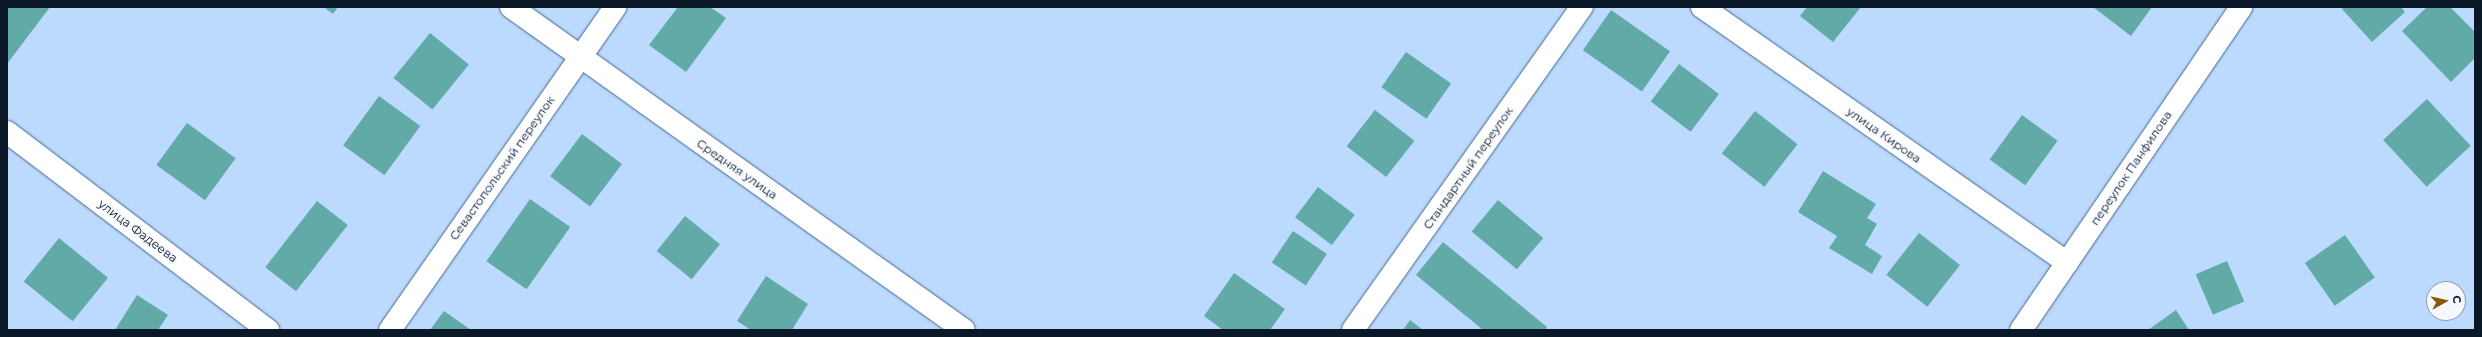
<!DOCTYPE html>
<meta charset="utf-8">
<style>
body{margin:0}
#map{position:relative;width:2482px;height:337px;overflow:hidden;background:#bcdafd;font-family:Montserrat,sans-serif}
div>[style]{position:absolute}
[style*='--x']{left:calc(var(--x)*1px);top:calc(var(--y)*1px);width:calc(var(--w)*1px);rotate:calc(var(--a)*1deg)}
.building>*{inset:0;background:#61aaa7;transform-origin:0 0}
.roads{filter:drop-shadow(0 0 1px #45678e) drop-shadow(0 0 1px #45678e)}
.minor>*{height:22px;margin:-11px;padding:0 11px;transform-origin:11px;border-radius:11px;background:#fff}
span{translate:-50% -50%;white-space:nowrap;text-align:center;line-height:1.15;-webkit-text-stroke:3.5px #f5f8fd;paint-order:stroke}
.street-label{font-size:12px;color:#0a1828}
.frame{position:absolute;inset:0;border:8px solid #0a1828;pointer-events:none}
.north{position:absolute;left:2426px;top:281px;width:40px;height:40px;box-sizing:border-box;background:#f5f8fd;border:1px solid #979ea8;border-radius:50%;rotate:82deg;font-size:11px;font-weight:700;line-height:16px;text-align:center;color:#0a1828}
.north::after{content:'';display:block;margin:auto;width:14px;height:18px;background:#895700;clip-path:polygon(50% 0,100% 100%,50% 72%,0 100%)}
</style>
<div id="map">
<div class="building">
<div style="clip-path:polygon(7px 7px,50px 7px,7px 64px)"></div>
<div style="clip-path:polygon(324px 7px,338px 7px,333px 14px)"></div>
<div style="clip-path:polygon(678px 7px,710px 7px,726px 18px,686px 72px,649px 45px)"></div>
<div style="clip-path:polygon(1807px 7px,1861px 7px,1833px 42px,1800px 16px)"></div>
<div style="clip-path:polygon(2093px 7px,2152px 7px,2131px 36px)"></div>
<div style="clip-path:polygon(2344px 7px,2401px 7px,2405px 12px,2372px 42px,2342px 9px)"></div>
<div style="clip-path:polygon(2427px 7px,2450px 7px,2475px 32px,2475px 58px,2451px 82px,2402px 31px)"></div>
<div style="left:1611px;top:10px;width:72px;height:49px;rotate:35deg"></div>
<div style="left:430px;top:33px;width:50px;height:58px;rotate:39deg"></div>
<div style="left:1406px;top:52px;width:55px;height:43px;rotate:35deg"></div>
<div style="left:1679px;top:64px;width:50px;height:47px;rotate:37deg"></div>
<div style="left:379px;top:96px;width:51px;height:61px;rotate:36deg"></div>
<div style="left:2427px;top:99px;width:64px;height:60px;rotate:47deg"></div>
<div style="left:1375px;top:110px;width:50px;height:46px;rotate:38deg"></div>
<div style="left:1755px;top:111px;width:54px;height:54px;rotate:38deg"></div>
<div style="left:2022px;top:115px;width:44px;height:55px;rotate:36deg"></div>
<div style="left:187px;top:123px;width:60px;height:52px;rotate:36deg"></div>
<div style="left:582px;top:134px;width:50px;height:53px;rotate:37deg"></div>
<div style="clip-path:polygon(1823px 171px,1876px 204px,1867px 218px,1877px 224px,1865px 245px,1882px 256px,1872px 274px,1829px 248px,1837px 236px,1798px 212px)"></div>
<div style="left:1318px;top:187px;width:46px;height:38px;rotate:37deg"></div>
<div style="left:530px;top:199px;width:49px;height:76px;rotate:35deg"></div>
<div style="left:1498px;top:200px;width:59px;height:41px;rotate:40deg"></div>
<div style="left:317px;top:201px;width:39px;height:84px;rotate:38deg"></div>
<div style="left:685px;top:216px;width:45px;height:45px;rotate:39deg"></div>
<div style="left:1293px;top:231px;width:41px;height:38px;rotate:34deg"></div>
<div style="left:1919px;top:233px;width:52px;height:53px;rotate:38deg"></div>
<div style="left:2345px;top:235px;width:52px;height:49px;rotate:55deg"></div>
<div style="left:59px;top:238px;width:63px;height:56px;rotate:39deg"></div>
<div style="clip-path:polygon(1443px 242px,1547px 327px,1545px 330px,1483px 330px,1416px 275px)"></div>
<div style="left:2227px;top:261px;width:44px;height:34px;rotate:67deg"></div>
<div style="clip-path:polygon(1234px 273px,1285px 309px,1270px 330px,1223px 330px,1204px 316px)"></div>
<div style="clip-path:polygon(766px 276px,808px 304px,792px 330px,751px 330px,737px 321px)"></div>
<div style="clip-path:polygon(137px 295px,168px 315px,158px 330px,115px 330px)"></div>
<div style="clip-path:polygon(2176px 310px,2189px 330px,2148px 330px)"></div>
<div style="clip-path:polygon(444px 311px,471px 330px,430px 330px)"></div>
<div style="clip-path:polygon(1410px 320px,1423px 330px,1403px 330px)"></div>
</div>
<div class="roads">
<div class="minor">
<div style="--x:511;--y:7;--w:556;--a:35.49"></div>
<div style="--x:1702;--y:7;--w:446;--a:35"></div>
<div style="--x:7;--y:132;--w:328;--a:37.2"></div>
<div style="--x:390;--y:330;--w:394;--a:-55.1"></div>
<div style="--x:1353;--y:330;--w:396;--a:-54.7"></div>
<div style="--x:2021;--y:330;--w:391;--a:-55.7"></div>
</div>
</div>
<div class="street-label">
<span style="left:1884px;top:135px;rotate:35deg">улица Кирова</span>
<span style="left:502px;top:168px;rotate:-55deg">Севастопольский переулок</span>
<span style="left:1468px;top:168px;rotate:-55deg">Стандартный переулок</span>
<span style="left:2131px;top:168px;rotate:-56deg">переулок Панфилова</span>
<span style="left:737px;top:169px;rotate:35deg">Средняя улица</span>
<span style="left:138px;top:231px;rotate:37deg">улица Фадеева</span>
</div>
<div class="frame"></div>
<div class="north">С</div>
</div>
